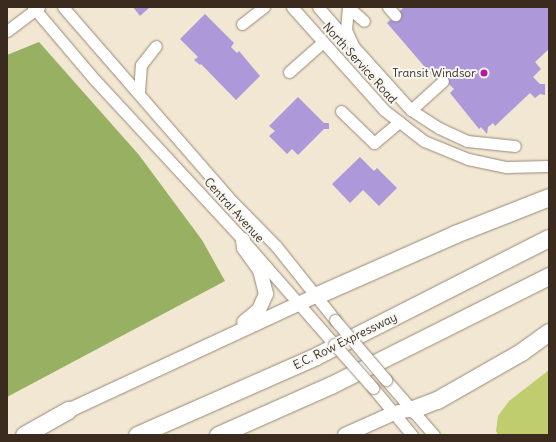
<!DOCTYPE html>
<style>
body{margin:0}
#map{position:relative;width:556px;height:442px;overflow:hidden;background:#f2e7d2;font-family:Delius,sans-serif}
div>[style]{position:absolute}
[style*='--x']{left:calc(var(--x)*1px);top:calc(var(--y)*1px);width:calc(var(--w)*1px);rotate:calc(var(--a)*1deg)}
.green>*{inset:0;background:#c0cd6f}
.forest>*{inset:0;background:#98b062}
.building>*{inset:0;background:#ad98da}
.roads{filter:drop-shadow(0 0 1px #968878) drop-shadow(0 0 1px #968878)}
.minor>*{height:11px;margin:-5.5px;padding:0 5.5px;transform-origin:5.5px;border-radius:5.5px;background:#fff}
.major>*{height:14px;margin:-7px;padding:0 7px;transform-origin:7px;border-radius:7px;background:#fff}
.highway>*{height:17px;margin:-8.5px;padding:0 8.5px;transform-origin:8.5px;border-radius:8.5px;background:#fff}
.bridges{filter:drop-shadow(0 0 1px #968878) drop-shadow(0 0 1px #968878)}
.minor-bridge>*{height:11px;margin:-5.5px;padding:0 5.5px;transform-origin:5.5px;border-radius:5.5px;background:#fff}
.dots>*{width:11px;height:11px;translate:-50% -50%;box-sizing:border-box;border:2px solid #f6f6f2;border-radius:50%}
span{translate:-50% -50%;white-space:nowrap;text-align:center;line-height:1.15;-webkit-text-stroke:4px #f6f6f2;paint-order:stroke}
.street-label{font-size:12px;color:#3b2a1e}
.poi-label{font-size:12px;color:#3b2a1e}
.right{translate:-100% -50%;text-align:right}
.frame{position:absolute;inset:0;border:8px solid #3b2a1e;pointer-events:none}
</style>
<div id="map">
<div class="green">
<div style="clip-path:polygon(549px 370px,549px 435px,498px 435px,496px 431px,498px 416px,509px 401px)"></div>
</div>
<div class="forest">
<div style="clip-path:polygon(39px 42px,139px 155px,202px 240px,225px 281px,7px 397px,7px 55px)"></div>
</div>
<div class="building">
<div style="clip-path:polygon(133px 7px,150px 7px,140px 16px)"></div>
<div style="clip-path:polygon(404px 7px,549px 7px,549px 49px,535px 62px,541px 69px,533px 77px,540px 84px,545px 84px,545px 95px,540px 94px,535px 98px,530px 93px,495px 126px,493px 123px,488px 127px,487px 134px,481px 127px,479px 129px,450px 93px,454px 89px,447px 82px,445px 83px,439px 76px,436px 80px,387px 23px)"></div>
<div style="clip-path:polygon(205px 14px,234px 43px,231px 47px,237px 53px,239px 51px,260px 76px,236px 100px,201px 64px,200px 65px,194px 60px,198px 57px,180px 39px)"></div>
<div style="clip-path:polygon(298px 97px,324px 123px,329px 123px,329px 129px,324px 129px,298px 155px,292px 149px,287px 154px,269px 136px,275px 131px,269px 126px)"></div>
<div style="clip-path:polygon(360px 157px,374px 171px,377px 168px,397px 188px,379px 206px,363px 190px,350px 203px,332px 184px)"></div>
</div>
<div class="roads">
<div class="minor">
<div style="--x:33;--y:7;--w:96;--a:49.7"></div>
<div style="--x:95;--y:80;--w:218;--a:47.2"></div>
<div style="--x:243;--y:240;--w:138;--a:48.8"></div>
<div style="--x:63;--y:7;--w:253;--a:49"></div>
<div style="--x:229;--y:198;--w:67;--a:45.6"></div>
<div style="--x:276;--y:246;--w:95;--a:51.4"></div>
<div style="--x:292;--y:7;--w:138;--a:48.2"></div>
<div style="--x:384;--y:110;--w:51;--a:37.8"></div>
<div style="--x:424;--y:141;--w:48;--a:22.2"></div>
<div style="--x:468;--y:159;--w:40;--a:12"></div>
<div style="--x:507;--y:167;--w:42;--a:-1.4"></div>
<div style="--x:318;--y:7;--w:44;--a:48.7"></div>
<div style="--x:348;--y:7;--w:23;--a:95"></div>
<div style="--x:346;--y:30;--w:19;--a:65"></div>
<div style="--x:354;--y:47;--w:85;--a:47.9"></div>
<div style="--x:411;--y:110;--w:33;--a:33"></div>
<div style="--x:439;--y:128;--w:31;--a:25"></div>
<div style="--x:467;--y:141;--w:48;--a:5.9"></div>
<div style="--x:348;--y:7;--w:21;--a:41"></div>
<div style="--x:388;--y:7;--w:11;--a:49"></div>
<div style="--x:242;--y:24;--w:28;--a:-38"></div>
<div style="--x:7;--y:31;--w:40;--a:-37"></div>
<div style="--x:289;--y:72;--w:45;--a:-41.4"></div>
<div style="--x:139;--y:92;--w:27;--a:-86"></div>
<div style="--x:141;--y:65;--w:24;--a:-52"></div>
<div style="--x:411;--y:110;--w:43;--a:-42.2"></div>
<div style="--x:341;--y:111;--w:46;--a:44.1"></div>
<div style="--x:374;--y:143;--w:33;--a:-40"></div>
<div style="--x:386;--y:380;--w:73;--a:48.9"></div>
<div style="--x:373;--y:388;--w:61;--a:50.3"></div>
</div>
<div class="major">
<div style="--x:243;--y:240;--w:8;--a:83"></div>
<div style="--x:244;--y:248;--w:27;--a:54"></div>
<div style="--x:260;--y:270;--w:25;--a:76"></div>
<div style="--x:266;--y:294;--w:17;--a:114"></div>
<div style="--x:259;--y:310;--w:19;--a:141"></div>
<div style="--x:59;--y:415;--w:285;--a:-24.9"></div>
<div style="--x:345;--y:435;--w:54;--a:-24.2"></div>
<div style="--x:394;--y:413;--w:19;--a:-12"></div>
</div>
<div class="highway">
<div style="--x:317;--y:295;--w:151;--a:-23.8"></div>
<div style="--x:455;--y:234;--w:101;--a:-21.5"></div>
<div style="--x:413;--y:409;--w:26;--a:-21"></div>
<div style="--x:437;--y:400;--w:97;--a:-29.7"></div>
<div style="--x:521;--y:352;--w:34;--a:-36"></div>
<div style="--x:24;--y:435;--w:51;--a:-29.6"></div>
<div style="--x:137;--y:435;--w:196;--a:-23.8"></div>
<div style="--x:316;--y:356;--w:261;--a:-26.9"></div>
<div style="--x:218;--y:435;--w:124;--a:-23.9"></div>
<div style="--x:331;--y:385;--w:244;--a:-26.6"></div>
</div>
</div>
<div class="bridges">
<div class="minor-bridge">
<div style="--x:335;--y:320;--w:79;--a:49.6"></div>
<div style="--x:334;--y:344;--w:59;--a:48.4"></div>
</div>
</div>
<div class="dots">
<div style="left:484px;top:73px;background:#b5179e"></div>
</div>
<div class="street-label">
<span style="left:360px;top:63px;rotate:48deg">North Service Road</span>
<span style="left:234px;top:210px;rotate:48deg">Central Avenue</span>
<span style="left:345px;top:341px;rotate:-26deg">E.C. Row Expressway</span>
</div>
<div class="poi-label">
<span class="right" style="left:476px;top:73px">Transit Windsor</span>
</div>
<div class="frame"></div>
</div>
